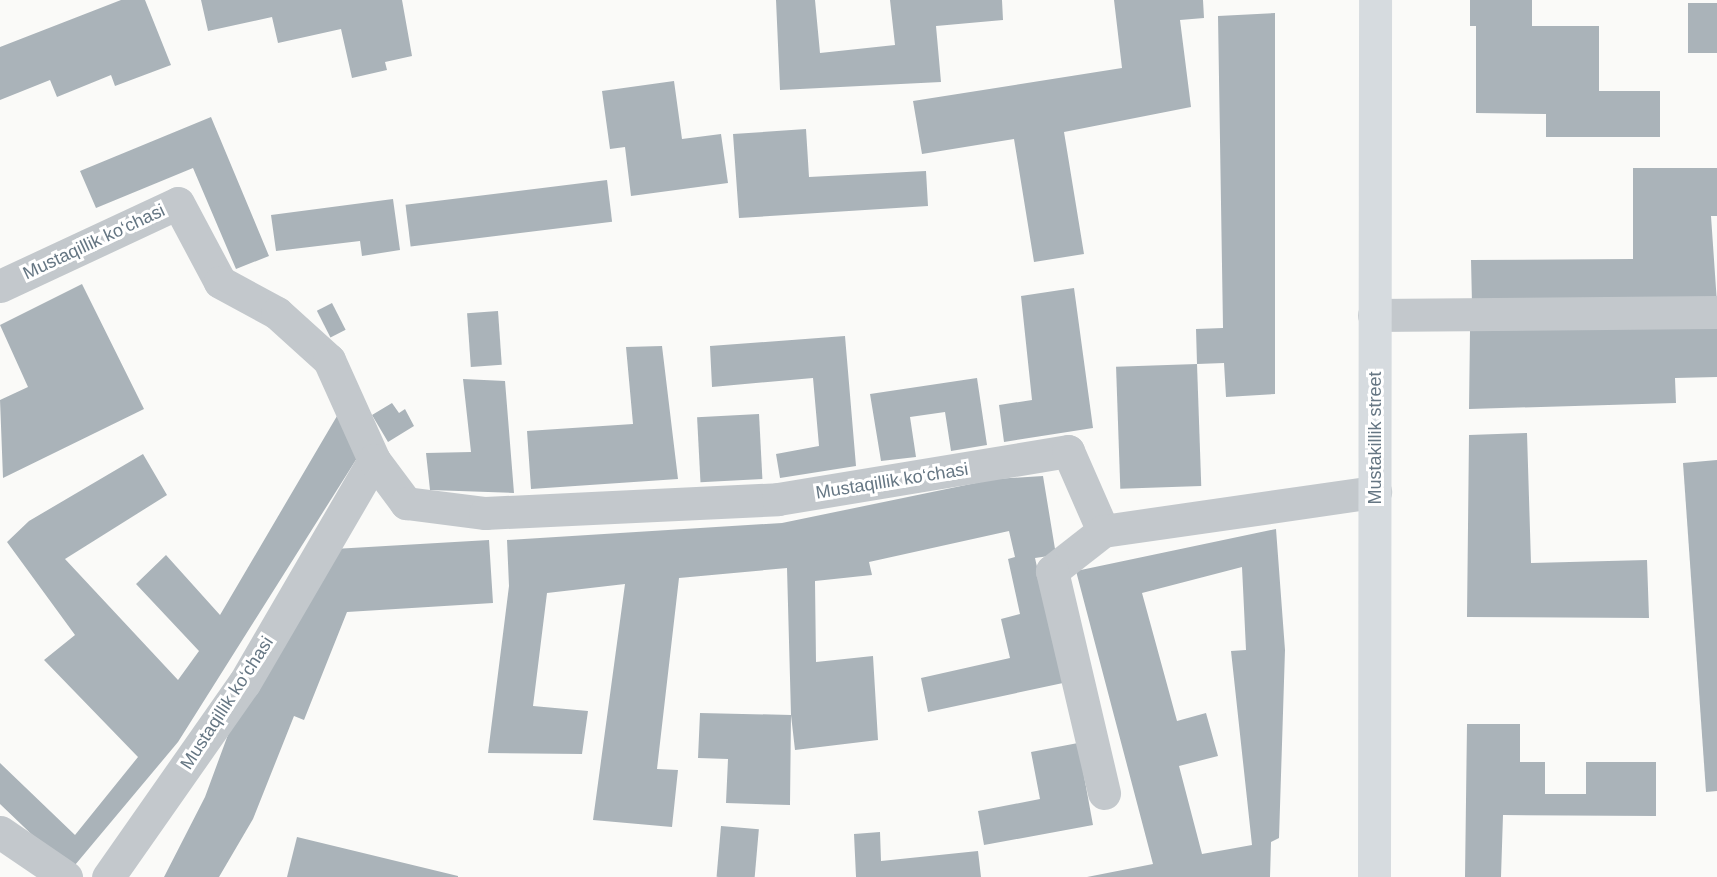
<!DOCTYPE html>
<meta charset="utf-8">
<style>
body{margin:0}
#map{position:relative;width:1717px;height:877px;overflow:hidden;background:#fafaf8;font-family:Arial,sans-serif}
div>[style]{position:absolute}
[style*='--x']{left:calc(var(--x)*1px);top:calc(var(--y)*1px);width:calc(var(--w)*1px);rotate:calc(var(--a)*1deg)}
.building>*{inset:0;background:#aab3b9;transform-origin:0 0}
.street>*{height:33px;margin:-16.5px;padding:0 16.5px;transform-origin:16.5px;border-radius:16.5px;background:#c3c8cc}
.primary>*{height:33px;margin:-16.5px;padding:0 16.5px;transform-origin:16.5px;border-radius:16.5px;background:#d6dbdf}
span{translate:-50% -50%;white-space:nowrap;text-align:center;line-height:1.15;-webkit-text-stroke:6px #fff;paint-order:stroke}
.street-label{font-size:18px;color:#657683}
</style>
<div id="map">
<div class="building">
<div style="clip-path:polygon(121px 0,145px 0,171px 65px,115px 86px,111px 75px,57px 97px,50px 80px,0 100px,0 47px)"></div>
<div style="clip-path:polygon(201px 0,402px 0,412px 56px,385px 62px,387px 70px,352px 78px,341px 29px,278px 43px,272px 17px,208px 31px)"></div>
<div style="clip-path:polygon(776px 0,815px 0,820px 53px,895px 45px,890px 0,1002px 0,1003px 20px,936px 26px,941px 82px,780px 90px)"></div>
<div style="clip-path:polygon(1114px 0,1203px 0,1204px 18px,1180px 20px,1191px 107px,1064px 132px,1084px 254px,1034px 262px,1014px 139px,922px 154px,913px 101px,1122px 68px)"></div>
<div style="clip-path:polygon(1470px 0,1532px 0,1532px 26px,1599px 26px,1599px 91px,1660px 91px,1660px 137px,1546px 137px,1546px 114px,1476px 113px,1476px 26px,1470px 26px)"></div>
<div style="left:1688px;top:3px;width:29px;height:50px"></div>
<div style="clip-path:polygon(1275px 13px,1275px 394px,1226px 397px,1224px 363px,1197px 364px,1196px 329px,1223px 328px,1218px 16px)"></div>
<div style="clip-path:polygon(674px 81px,682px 139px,721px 134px,728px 183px,631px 196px,625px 147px,610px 149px,602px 91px)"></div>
<div style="clip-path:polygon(211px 117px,269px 256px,236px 269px,193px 168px,96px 208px,80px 171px)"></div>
<div style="clip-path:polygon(806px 129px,809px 177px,926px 171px,928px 206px,739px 218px,733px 134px)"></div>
<div style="clip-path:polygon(1633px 168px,1717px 168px,1717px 216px,1711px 216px,1717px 303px,1472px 304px,1471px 260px,1633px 259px)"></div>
<div style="left:607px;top:180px;width:42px;height:203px;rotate:83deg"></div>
<div style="clip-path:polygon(393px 199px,400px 250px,362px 256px,360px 241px,276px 251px,271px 215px)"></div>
<div style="clip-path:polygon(82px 284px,144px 409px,3px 478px,0 400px,28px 387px,0 325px)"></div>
<div style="clip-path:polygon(1074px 288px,1093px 428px,1004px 442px,999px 405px,1032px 400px,1021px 296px)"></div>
<div style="left:332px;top:303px;width:30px;height:17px;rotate:63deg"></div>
<div style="left:498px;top:311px;width:54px;height:31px;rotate:86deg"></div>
<div style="clip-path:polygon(1717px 328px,1717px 377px,1675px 378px,1676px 403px,1469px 409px,1470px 330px)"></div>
<div style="clip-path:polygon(845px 336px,856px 466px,780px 478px,776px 454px,819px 446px,813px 378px,712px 387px,710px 346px)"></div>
<div style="clip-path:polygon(662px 346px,678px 479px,531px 489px,527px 431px,633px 424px,626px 347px)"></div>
<div style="left:1197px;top:364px;width:122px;height:81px;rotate:88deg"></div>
<div style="clip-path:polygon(977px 378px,987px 445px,951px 451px,945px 412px,910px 417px,916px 457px,881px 461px,870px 394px)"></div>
<div style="clip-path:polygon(463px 379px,505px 381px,514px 493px,430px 490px,426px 453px,471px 452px)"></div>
<div style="clip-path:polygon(392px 403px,399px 413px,405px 409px,414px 426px,388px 442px,372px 415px)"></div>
<div style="left:759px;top:414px;width:65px;height:62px;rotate:87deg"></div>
<div style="clip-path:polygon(337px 416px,359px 455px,178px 742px,70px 871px,0 804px,0 763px,75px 835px,138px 757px,44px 660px,75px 635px,7px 542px,29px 521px,143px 454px,167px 495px,65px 559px,178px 680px,199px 651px,136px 584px,166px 555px,220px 615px)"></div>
<div style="clip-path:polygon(1527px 433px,1531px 563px,1647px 560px,1649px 618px,1467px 617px,1469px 435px)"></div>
<div style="clip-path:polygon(1717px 460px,1717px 791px,1706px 792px,1683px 463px)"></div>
<div style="clip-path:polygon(1043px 476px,1056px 555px,1035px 558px,1063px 683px,928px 712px,921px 678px,1010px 658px,1001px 619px,1020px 614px,1008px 559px,1015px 557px,1009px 531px,869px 562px,872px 575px,815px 581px,816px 662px,873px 656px,878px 740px,795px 750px,791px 715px,790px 805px,726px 803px,728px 759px,698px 758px,700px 713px,791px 715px,787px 568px,679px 578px,657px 769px,678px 770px,672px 827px,593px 820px,625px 584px,547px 593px,533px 706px,588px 711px,582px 754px,488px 753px,509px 586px,507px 540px,782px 523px,995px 479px)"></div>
<div style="clip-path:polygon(evenodd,1276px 529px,1285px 650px,1279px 838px,1271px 842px,1270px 877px,1087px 877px,1153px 864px,1076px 571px,1276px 529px,1242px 567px,1246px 650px,1231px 651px,1252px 845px,1202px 854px,1179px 766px,1218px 756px,1206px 713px,1177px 721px,1142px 593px,1242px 567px)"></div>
<div style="clip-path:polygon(489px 540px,493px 603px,347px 612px,304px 720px,294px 716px,253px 819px,219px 877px,164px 877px,205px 797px,229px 732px,334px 549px)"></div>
<div style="clip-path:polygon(1467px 724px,1520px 724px,1520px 762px,1545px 762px,1545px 794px,1586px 794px,1586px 762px,1656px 762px,1656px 816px,1503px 815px,1501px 877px,1465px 877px)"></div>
<div style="clip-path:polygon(1078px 743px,1093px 825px,984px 845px,978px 811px,1040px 799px,1031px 752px)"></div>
<div style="left:721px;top:826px;width:38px;height:51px;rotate:5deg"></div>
<div style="clip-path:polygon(880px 832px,881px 861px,978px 851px,981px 877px,856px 877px,854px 834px)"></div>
<div style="clip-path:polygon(297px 837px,458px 876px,458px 877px,287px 877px)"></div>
</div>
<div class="street">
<div style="--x:0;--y:286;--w:196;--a:-25"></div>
<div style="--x:178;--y:203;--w:89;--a:62"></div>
<div style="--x:220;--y:282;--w:65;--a:28.5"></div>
<div style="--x:277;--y:313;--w:70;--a:42.1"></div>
<div style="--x:329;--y:360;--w:110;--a:65.8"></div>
<div style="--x:374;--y:460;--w:258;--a:120.2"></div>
<div style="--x:244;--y:683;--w:237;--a:125"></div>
<div style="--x:1374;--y:315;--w:343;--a:-0.5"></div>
<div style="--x:374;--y:460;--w:54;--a:53.3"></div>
<div style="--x:406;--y:503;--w:80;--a:7.2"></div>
<div style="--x:485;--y:513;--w:293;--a:-2.7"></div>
<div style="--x:778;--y:499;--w:294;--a:-9.4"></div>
<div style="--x:1068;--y:451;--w:87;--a:66.4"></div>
<div style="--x:1103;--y:531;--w:275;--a:-8.2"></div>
<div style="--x:1103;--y:531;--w:65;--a:141.9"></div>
<div style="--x:1052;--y:571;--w:228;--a:76.8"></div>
<div style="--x:0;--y:832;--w:80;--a:34.3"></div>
</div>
<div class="primary">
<div style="--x:1374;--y:877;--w:877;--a:-89.93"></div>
</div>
<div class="street-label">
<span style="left:94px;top:242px;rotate:-25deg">Mustaqillik ko‘chasi</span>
<span style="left:1375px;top:438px;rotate:-90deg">Mustakillik street</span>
<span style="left:892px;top:481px;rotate:-9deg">Mustaqillik ko‘chasi</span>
<span style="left:227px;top:703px;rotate:-57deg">Mustaqillik ko‘chasi</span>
</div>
</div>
